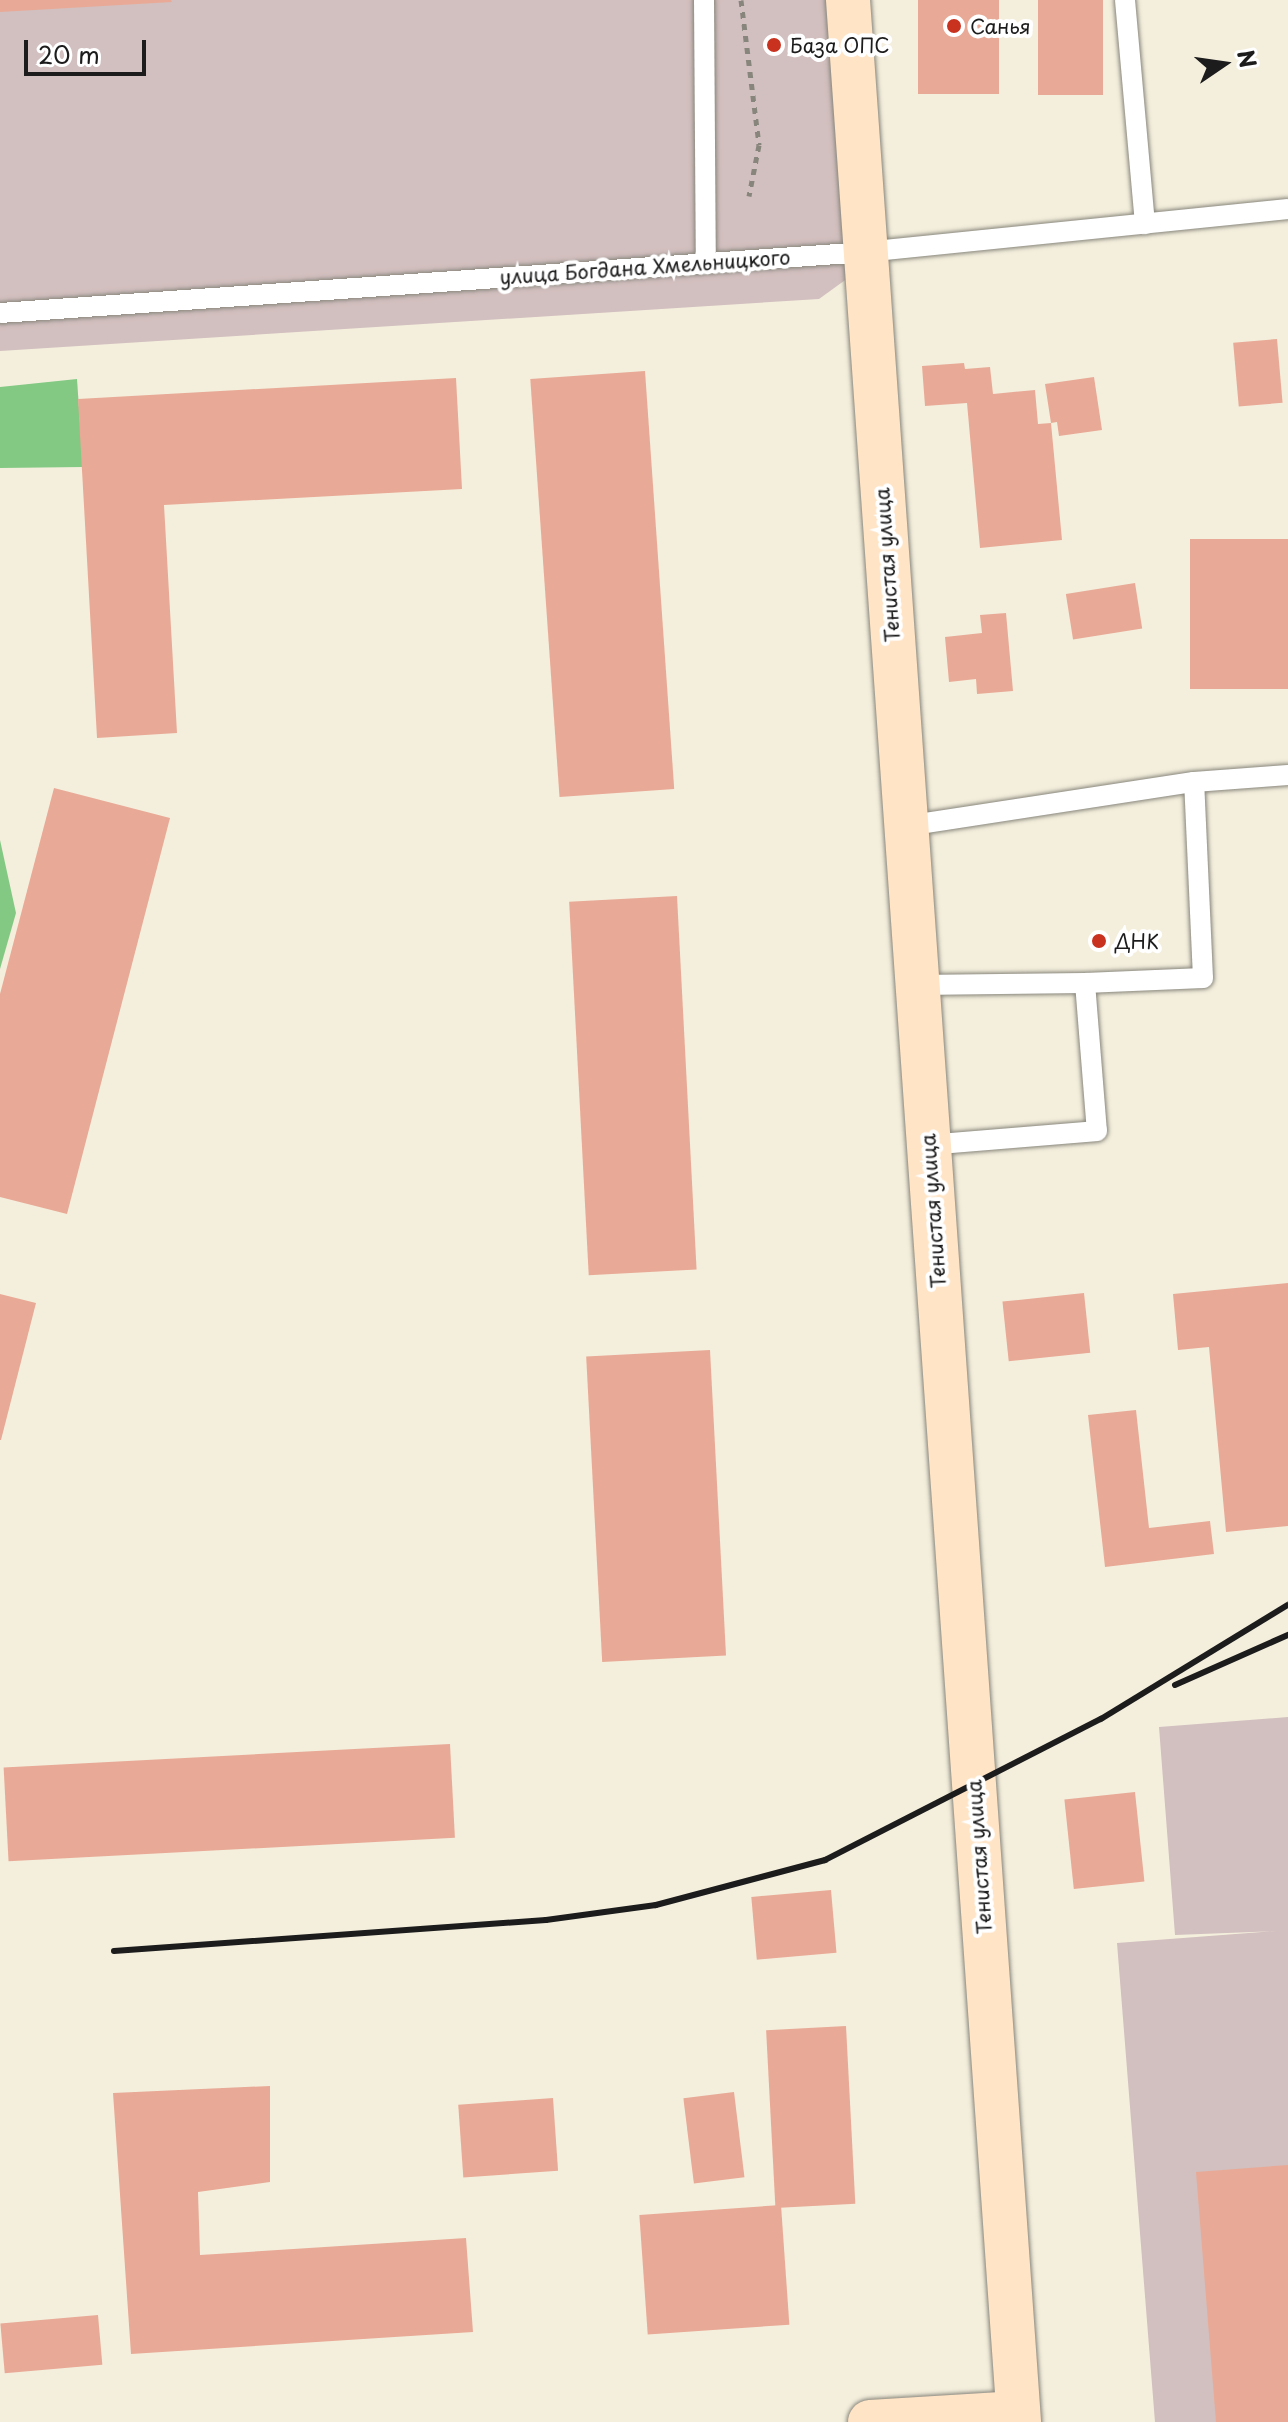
<!DOCTYPE html>
<meta charset="utf-8">
<style>
body{margin:0}
#map{position:relative;width:1288px;height:2422px;overflow:hidden;background:#f4efdd;font-family:"Playpen Sans",sans-serif}
div>[style]{position:absolute}
[style*='--x']{left:calc(var(--x)*1px);top:calc(var(--y)*1px);width:calc(var(--w)*1px);rotate:calc(var(--a)*1deg)}
.industrial>*{inset:0;background:#d2bfbf}
.green>*{inset:0;background:#83c983}
.building>*{inset:0;background:#e8aa96;transform-origin:0 0}
.path>*{height:5px;margin-top:-2.5px;transform-origin:0;background:repeating-linear-gradient(90deg,#88867c 0 6px,transparent 0 12px)}
.roads{filter:drop-shadow(0 0 2px #88867c) drop-shadow(0 0 2px #88867c)}
.lane>*{height:20px;margin:-10px;padding:0 10px;transform-origin:10px;border-radius:10px;background:#fff}
.secondary>*{height:44px;margin:-22px;padding:0 22px;transform-origin:22px;border-radius:22px;background:#ffe4c6}
.rail>*{height:6px;margin:-3px;padding:0 3px;transform-origin:3px;border-radius:3px;background:#1c1c1c}
.dots>*{width:22px;height:22px;translate:-50% -50%;box-sizing:border-box;border:4px solid #fff;border-radius:50%}
span{translate:-50% -50%;white-space:nowrap;text-align:center;line-height:1.15;-webkit-text-stroke:8px #fff;paint-order:stroke}
.poi-label{font-size:20px;color:#1c1c1c}
.left{translate:0 -50%;text-align:left}
.street-label{font-size:20px;color:#1c1c1c}
.north{position:absolute;left:1184px;top:24px;width:80px;height:80px;-webkit-text-stroke:6px #fff;paint-order:stroke;rotate:77deg;font-size:22px;font-weight:700;line-height:32px;text-align:center;color:#1c1c1c}
.north::after{content:'';display:block;margin:auto;width:28px;height:36px;background:#1c1c1c;clip-path:polygon(50% 0,100% 100%,50% 72%,0 100%)}
.scale{position:absolute;left:24px;top:40px;width:122px;height:36px;box-sizing:border-box;border:4px solid #1c1c1c;border-top:0;padding-left:10px;font-size:24px;line-height:28px;white-space:nowrap;color:#1c1c1c;-webkit-text-stroke:6px #fff;paint-order:stroke}
</style>
<div id="map">
<div class="industrial">
<div style="clip-path:polygon(0 0,827px 0,848px 278px,819px 299px,0 351px)"></div>
<div style="clip-path:polygon(1288px 1717px,1288px 2422px,1155px 2422px,1117px 1943px,1276px 1931px,1175px 1935px,1159px 1727px)"></div>
</div>
<div class="green">
<div style="clip-path:polygon(77px 379px,83px 467px,0 468px,0 387px)"></div>
<div style="clip-path:polygon(0 840px,16px 913px,0 969px)"></div>
</div>
<div class="building">
<div style="clip-path:polygon(0 0,171px 0,172px 2px,0 12px)"></div>
<div style="left:918px;top:0;width:81px;height:94px"></div>
<div style="left:1038px;top:0;width:65px;height:95px"></div>
<div style="left:1277px;top:339px;width:64px;height:44px;rotate:85deg"></div>
<div style="clip-path:polygon(964px 363px,965px 369px,990px 367px,993px 394px,1035px 390px,1038px 424px,1051px 423px,1045px 384px,1094px 377px,1102px 430px,1059px 436px,1057px 422px,1051px 423px,1062px 540px,980px 548px,967px 403px,925px 406px,922px 366px)"></div>
<div style="left:645px;top:371px;width:419px;height:115px;rotate:86deg"></div>
<div style="clip-path:polygon(456px 378px,462px 489px,164px 505px,177px 733px,97px 738px,78px 399px)"></div>
<div style="left:1288px;top:539px;width:150px;height:98px;rotate:90deg"></div>
<div style="left:1135px;top:583px;width:46px;height:70px;rotate:81deg"></div>
<div style="clip-path:polygon(1006px 613px,1013px 691px,977px 694px,976px 679px,949px 682px,945px 637px,982px 633px,980px 615px)"></div>
<div style="clip-path:polygon(54px 788px,170px 818px,67px 1214px,0 1197px,0 994px)"></div>
<div style="left:677px;top:896px;width:374px;height:108px;rotate:87deg"></div>
<div style="clip-path:polygon(1288px 1283px,1288px 1526px,1226px 1532px,1209px 1347px,1178px 1350px,1173px 1294px)"></div>
<div style="left:1084px;top:1293px;width:60px;height:82px;rotate:84deg"></div>
<div style="clip-path:polygon(0 1294px,36px 1303px,1px 1440px,0 1440px)"></div>
<div style="left:710px;top:1350px;width:306px;height:124px;rotate:87deg"></div>
<div style="clip-path:polygon(1136px 1410px,1149px 1528px,1210px 1521px,1214px 1554px,1105px 1567px,1088px 1415px)"></div>
<div style="left:450px;top:1744px;width:94px;height:447px;rotate:87deg"></div>
<div style="left:1135px;top:1792px;width:90px;height:71px;rotate:84deg"></div>
<div style="left:831px;top:1890px;width:63px;height:80px;rotate:85deg"></div>
<div style="left:846px;top:2026px;width:178px;height:80px;rotate:87deg"></div>
<div style="clip-path:polygon(270px 2086px,270px 2182px,198px 2192px,200px 2255px,466px 2238px,473px 2332px,131px 2354px,113px 2093px)"></div>
<div style="left:734px;top:2092px;width:86px;height:51px;rotate:83deg"></div>
<div style="left:553px;top:2098px;width:73px;height:95px;rotate:86deg"></div>
<div style="clip-path:polygon(1288px 2165px,1288px 2422px,1216px 2422px,1196px 2172px)"></div>
<div style="left:781px;top:2205px;width:120px;height:142px;rotate:86deg"></div>
<div style="left:98px;top:2315px;width:50px;height:98px;rotate:85deg"></div>
</div>
<div class="path">
<div style="--x:741;--y:0;--w:146;--a:82.9"></div>
<div style="--x:759;--y:145;--w:52;--a:101.1"></div>
</div>
<div class="roads">
<div class="lane">
<div style="--x:704;--y:0;--w:263;--a:89.6"></div>
<div style="--x:1125;--y:0;--w:225;--a:84.9"></div>
<div style="--x:0;--y:313;--w:867;--a:-4.03"></div>
<div style="--x:865;--y:252;--w:425;--a:-5.8"></div>
<div style="--x:906;--y:826;--w:291;--a:-8.7"></div>
<div style="--x:1194;--y:782;--w:94;--a:-4.3"></div>
<div style="--x:1085;--y:983;--w:118;--a:-2.4"></div>
<div style="--x:1203;--y:978;--w:196;--a:-92.6"></div>
<div style="--x:917;--y:985;--w:168;--a:-0.7"></div>
<div style="--x:1085;--y:983;--w:148;--a:85.4"></div>
<div style="--x:1097;--y:1131;--w:170;--a:175.3"></div>
</div>
<div class="secondary">
<div style="--x:848;--y:0;--w:2428;--a:85.96"></div>
<div style="--x:870;--y:2422;--w:148;--a:-3.5"></div>
</div>
</div>
<div class="rail">
<div style="--x:1175;--y:1685;--w:124;--a:-23.9"></div>
<div style="--x:114;--y:1951;--w:433;--a:-4.1"></div>
<div style="--x:546;--y:1920;--w:111;--a:-7.8"></div>
<div style="--x:656;--y:1905;--w:175;--a:-14.9"></div>
<div style="--x:825;--y:1860;--w:310;--a:-27.1"></div>
<div style="--x:1101;--y:1719;--w:219;--a:-31.4"></div>
</div>
<div class="dots">
<div style="left:954px;top:26px;background:#c8321e"></div>
<div style="left:774px;top:45px;background:#c8321e"></div>
<div style="left:1099px;top:941px;background:#c8321e"></div>
</div>
<div class="poi-label">
<span class="left" style="left:970px;top:26px">Санья</span>
<span class="left" style="left:790px;top:45px">База ОПС</span>
<span class="left" style="left:1115px;top:941px">ДНК</span>
</div>
<div class="street-label">
<span style="left:645px;top:267px;rotate:-4deg">улица Богдана Хмельницкого</span>
<span style="left:887px;top:565px;rotate:-94deg">Тенистая улица</span>
<span style="left:933px;top:1211px;rotate:-94deg">Тенистая улица</span>
<span style="left:979px;top:1857px;rotate:-94deg">Тенистая улица</span>
</div>
<div class="north">N</div>
<div class="scale">20 m</div>
</div>
